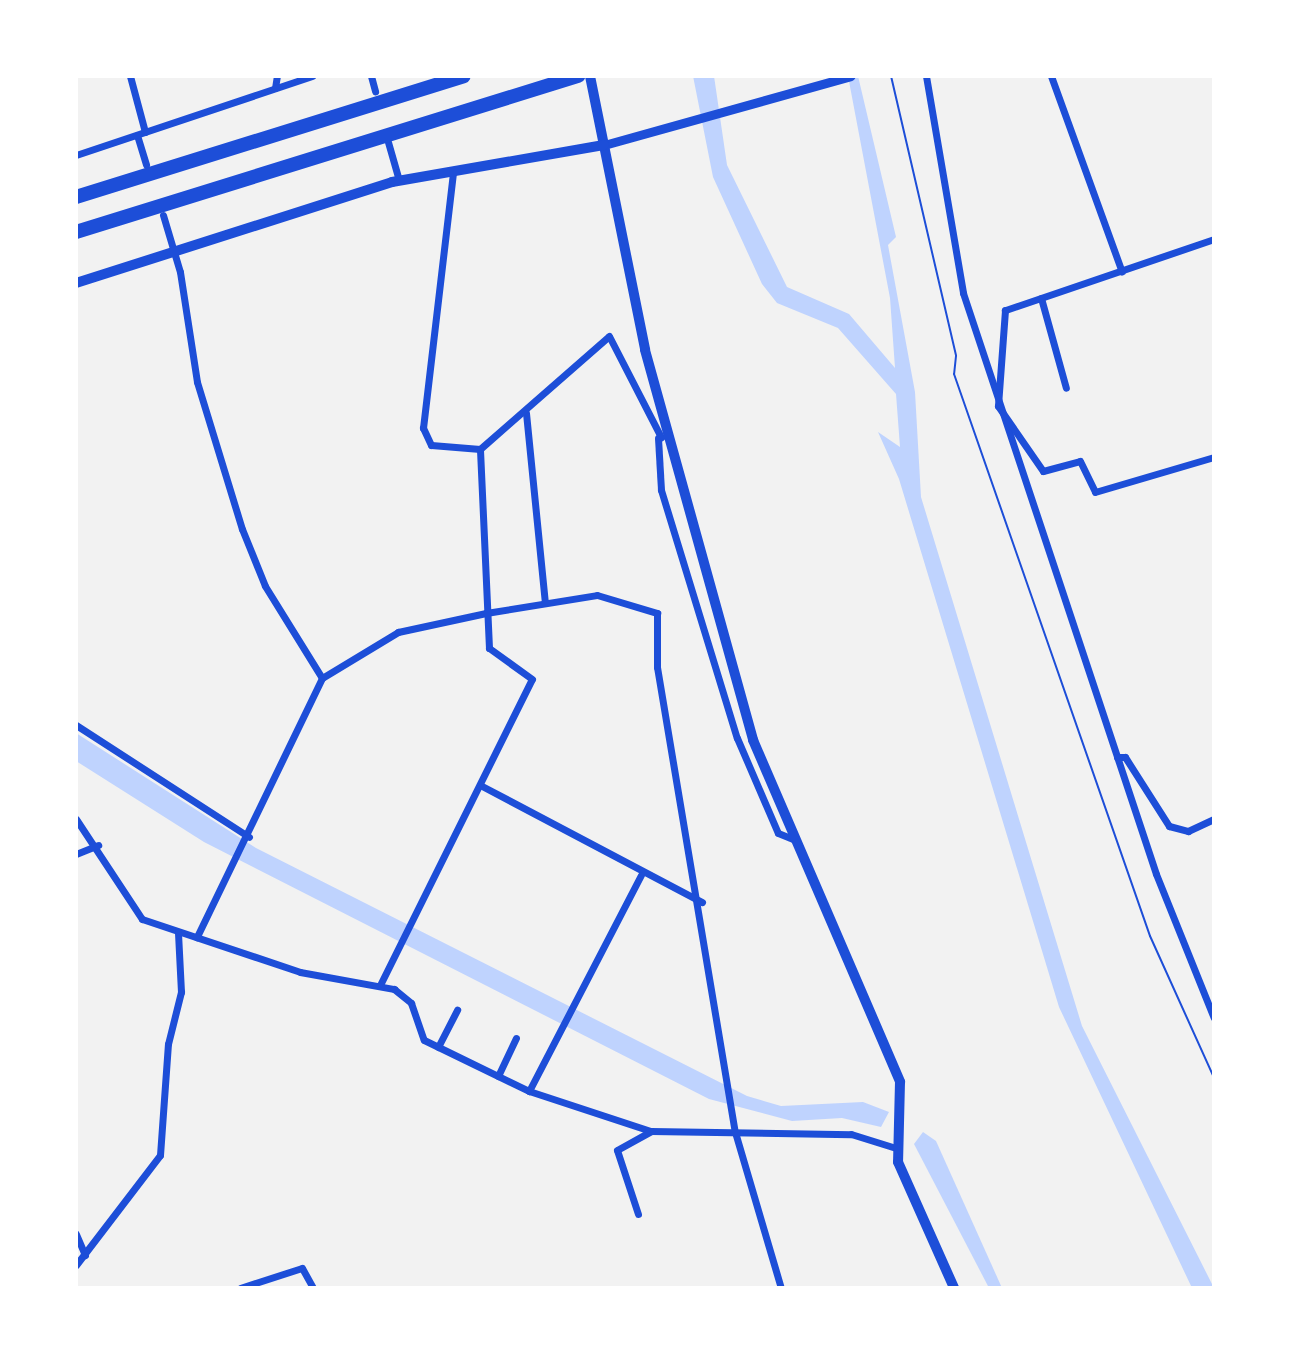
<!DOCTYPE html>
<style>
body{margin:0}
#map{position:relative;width:1290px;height:1364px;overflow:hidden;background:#f2f2f2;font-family:"Golos Text",sans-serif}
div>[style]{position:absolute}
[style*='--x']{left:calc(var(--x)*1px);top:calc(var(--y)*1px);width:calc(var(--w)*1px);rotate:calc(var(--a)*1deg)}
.water>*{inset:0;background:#bfd3fe}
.path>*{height:2px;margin:-1px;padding:0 1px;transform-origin:1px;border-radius:1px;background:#1d4ed8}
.minor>*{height:7px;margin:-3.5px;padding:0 3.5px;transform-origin:3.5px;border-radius:3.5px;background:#1d4ed8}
.tertiary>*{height:9px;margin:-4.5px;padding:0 4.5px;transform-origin:4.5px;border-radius:4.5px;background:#1d4ed8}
.secondary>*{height:10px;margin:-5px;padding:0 5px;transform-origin:5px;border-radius:5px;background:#1d4ed8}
.motorway>*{height:14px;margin:-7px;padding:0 7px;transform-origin:7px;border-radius:7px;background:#1d4ed8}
span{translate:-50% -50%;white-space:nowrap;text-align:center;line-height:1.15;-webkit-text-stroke:6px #fff;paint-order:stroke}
.frame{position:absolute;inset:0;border:78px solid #fff;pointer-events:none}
</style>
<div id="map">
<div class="water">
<div style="clip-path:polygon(693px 76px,714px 76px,727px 165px,787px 287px,849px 314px,895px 368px,890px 298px,848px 76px,858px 76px,896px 237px,888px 245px,915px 392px,921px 497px,1082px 1026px,1214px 1288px,1192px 1288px,1059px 1007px,899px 479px,878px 432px,900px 447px,896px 394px,838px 328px,777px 303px,762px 284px,713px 177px)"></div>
<div style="clip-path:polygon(76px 733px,256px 848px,747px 1096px,781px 1106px,863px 1102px,889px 1112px,881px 1127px,842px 1118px,792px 1121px,709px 1099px,204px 842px,76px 761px)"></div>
<div style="clip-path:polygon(923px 1132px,936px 1141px,1002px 1288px,989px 1288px,914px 1144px)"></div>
</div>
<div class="path">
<div style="--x:891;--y:76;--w:287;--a:76.9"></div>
<div style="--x:956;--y:356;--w:18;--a:96"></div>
<div style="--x:954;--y:374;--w:595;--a:70.77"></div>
<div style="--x:1150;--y:936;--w:156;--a:65.7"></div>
</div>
<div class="minor">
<div style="--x:130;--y:76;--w:58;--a:75"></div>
<div style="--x:371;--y:76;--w:16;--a:75"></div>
<div style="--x:926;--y:76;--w:220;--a:80.3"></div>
<div style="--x:963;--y:293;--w:612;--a:71.62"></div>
<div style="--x:1156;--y:874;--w:155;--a:68.1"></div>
<div style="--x:1051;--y:76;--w:208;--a:70.1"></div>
<div style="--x:275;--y:88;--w:12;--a:-81"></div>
<div style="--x:137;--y:135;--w:31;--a:73"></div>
<div style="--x:388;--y:142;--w:40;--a:74"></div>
<div style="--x:76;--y:155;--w:249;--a:-18.5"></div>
<div style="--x:163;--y:215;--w:59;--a:73.4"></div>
<div style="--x:180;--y:272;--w:111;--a:81.2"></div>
<div style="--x:197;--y:382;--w:154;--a:73"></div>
<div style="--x:242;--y:529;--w:61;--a:68"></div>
<div style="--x:265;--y:586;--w:108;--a:58.2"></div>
<div style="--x:322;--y:678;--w:288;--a:115.8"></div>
<div style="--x:1214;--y:239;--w:221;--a:161.2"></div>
<div style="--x:1005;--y:310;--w:96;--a:94.2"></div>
<div style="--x:998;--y:406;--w:79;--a:55.3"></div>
<div style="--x:1043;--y:471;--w:38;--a:-15"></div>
<div style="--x:1080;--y:461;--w:34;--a:64"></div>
<div style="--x:1095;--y:492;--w:124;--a:-16.4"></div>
<div style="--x:1041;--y:298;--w:93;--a:74.5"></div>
<div style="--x:526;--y:413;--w:190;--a:84.3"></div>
<div style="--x:658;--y:438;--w:52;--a:86.7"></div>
<div style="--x:661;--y:490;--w:259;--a:73"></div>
<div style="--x:737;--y:738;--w:103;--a:66.7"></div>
<div style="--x:778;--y:833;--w:18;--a:22"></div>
<div style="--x:480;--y:449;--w:171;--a:-41.2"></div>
<div style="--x:609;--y:336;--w:114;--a:62.8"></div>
<div style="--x:322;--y:678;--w:89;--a:-31.2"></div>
<div style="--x:398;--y:632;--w:90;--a:-12.2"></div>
<div style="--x:486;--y:613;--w:112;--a:-9.2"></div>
<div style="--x:597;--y:595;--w:63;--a:16.7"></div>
<div style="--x:657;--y:613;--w:54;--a:90"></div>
<div style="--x:657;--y:667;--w:471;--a:80.5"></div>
<div style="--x:735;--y:1132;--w:163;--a:73.6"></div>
<div style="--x:76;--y:725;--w:206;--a:32.9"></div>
<div style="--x:1117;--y:757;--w:8;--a:0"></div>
<div style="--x:1125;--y:757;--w:82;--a:57.5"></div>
<div style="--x:1169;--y:826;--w:20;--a:15"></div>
<div style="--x:1188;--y:831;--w:29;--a:-25"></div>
<div style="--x:480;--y:785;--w:251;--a:27.8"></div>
<div style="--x:76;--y:819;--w:120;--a:56.6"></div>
<div style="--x:142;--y:919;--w:167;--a:18.5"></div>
<div style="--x:300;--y:972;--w:96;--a:10.3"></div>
<div style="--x:394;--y:989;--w:22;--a:39"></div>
<div style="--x:411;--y:1003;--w:39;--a:71"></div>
<div style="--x:424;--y:1040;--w:117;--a:25.9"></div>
<div style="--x:529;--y:1091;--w:128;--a:18.2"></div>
<div style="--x:651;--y:1131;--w:200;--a:0.9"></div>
<div style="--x:851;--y:1134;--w:47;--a:17.3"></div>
<div style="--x:76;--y:854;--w:24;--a:-22"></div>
<div style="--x:381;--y:983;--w:339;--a:-63.6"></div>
<div style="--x:532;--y:679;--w:53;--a:-144.2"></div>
<div style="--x:489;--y:648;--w:199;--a:-92.6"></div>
<div style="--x:480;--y:449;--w:49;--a:-175.3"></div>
<div style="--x:431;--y:445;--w:19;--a:-115"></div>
<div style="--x:423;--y:428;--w:259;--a:-83.3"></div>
<div style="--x:438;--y:1047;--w:42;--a:-62.8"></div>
<div style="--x:498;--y:1076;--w:42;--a:-64.7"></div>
<div style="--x:529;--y:1091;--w:243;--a:-62.6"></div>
<div style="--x:638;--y:1214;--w:67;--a:-108.2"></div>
<div style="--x:617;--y:1150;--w:39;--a:-29"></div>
<div style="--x:76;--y:1234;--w:23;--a:67"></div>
<div style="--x:76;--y:1265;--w:138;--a:-52.6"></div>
<div style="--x:160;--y:1155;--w:111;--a:-85.9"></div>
<div style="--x:168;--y:1044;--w:54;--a:-76"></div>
<div style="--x:181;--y:992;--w:60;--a:-92.9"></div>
<div style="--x:240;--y:1288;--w:65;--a:-17.9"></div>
<div style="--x:302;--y:1268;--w:23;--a:61"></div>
</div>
<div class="tertiary">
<div style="--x:604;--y:145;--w:256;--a:-15.6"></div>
</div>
<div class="secondary">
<div style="--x:590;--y:76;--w:279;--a:78.6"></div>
<div style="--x:645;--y:350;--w:405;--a:74.5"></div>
<div style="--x:753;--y:740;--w:372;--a:66.7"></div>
<div style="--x:900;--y:1082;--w:80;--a:91.4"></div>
<div style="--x:898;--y:1162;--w:138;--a:66"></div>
<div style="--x:76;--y:283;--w:332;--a:-17.7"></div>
<div style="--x:392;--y:182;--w:215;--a:-9.9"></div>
</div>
<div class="motorway">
<div style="--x:76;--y:197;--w:406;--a:-17.3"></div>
<div style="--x:76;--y:232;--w:526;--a:-17.26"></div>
</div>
<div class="frame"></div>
</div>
